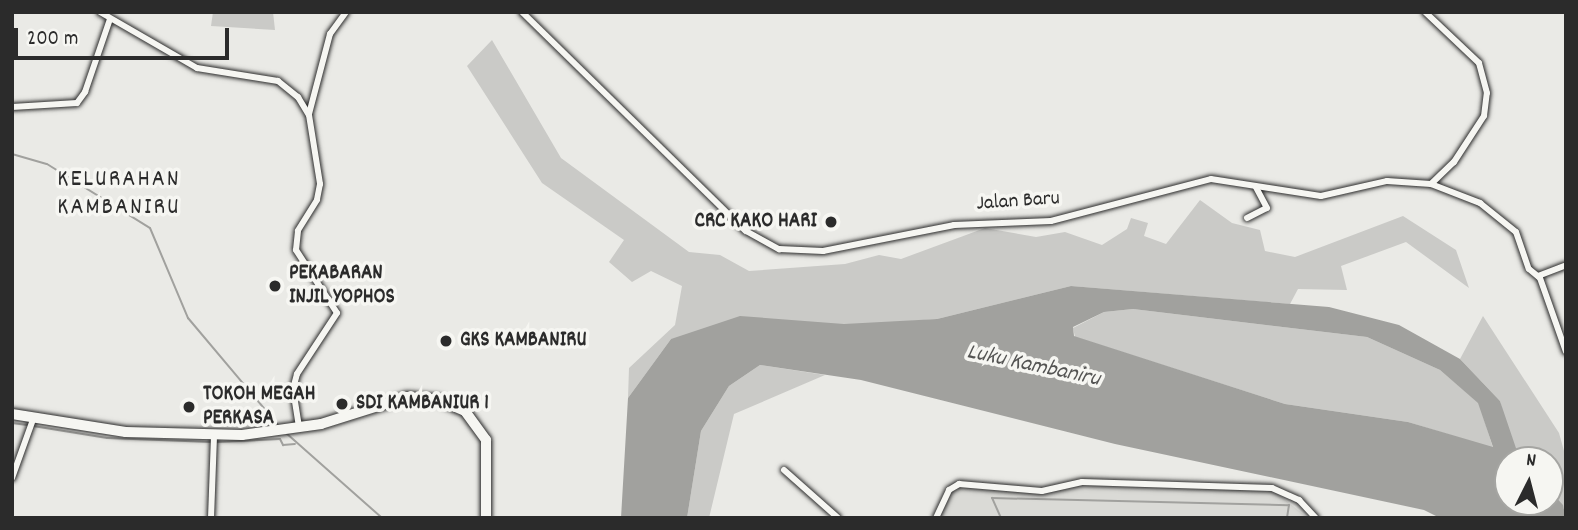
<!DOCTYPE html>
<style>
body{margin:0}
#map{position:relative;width:1578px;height:530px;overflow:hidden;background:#eaeae6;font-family:Dekko,sans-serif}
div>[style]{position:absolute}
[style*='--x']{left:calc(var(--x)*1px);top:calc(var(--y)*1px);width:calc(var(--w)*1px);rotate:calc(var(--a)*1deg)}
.built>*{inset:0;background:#dadad6}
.green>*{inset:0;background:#cacac7}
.water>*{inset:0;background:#a1a19e}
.stream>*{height:2px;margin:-1px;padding:0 1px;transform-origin:1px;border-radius:1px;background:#a1a19e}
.roads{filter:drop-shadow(0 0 2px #2b2b2b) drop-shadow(0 0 2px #2b2b2b)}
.minor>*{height:6px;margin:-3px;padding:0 3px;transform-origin:3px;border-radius:3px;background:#f6f6f2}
.trunk>*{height:10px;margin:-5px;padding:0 5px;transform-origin:5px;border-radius:5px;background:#f6f6f2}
.dots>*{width:19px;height:19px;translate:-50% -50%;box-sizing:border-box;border:4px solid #f6f6f2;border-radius:50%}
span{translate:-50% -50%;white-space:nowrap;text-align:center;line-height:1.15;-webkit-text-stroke:7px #f6f6f2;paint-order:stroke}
.street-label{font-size:21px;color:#2b2b2b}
.poi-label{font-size:21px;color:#2b2b2b;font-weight:700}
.right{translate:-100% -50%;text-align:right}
.left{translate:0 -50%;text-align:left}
.water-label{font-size:23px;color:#545453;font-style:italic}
.quarter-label{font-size:24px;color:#2b2b2b;letter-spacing:2px}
.frame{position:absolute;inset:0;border:14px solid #2b2b2b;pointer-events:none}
.north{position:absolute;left:1494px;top:446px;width:70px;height:70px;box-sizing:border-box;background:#f6f6f2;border:2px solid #a5a5a2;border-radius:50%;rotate:6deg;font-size:19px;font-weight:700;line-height:28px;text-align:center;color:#2b2b2b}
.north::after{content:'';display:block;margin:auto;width:24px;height:32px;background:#2b2b2b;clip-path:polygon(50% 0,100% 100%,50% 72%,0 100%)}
.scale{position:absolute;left:14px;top:28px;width:215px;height:32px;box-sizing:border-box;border:4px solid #2b2b2b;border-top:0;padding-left:9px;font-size:21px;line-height:24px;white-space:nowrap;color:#2b2b2b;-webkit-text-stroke:5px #f6f6f2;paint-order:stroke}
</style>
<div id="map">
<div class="built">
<div style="clip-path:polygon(1079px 484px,1274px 491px,1308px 518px,936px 518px,955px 487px,1041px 493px)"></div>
</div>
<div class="green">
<div style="clip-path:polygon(213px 12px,273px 12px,275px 30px,211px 26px)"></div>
<div style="clip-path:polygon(492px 40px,561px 158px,689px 252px,720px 255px,749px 271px,845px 264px,879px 255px,901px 259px,985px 228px,1036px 237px,1065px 232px,1102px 245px,1127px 229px,1131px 218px,1148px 223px,1144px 236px,1166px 244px,1200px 200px,1232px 223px,1260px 230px,1265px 251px,1295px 257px,1403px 216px,1456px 250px,1469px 288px,1406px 242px,1341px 266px,1347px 290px,1298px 289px,1290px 304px,1071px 286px,937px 319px,671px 339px,628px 398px,629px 368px,675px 325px,682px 286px,651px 271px,632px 282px,609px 262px,624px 240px,542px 183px,467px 66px)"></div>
<div style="clip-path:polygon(1133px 309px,1367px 337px,1440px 370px,1479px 403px,1493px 448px,1408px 422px,1285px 404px,1075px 337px,1073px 328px,1104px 312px)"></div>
<div style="clip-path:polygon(1483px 316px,1559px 433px,1566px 458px,1566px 511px,1550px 491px,1550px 460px,1520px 460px,1514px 455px,1500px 401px,1460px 359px)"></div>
<div style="clip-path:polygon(760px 365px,825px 375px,734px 414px,709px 518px,687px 518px,701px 431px,729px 386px)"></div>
</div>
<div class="water">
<div style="clip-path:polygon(evenodd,1071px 286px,1329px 307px,1399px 325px,1460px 359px,1500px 401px,1520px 460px,1508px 460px,1508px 502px,1550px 502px,1550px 491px,1563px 505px,1566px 518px,1440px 518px,1424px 510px,1115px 444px,861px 380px,760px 365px,729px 386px,701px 431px,687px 518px,621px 518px,628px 398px,671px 339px,740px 316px,844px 324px,937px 319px,1071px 286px,1133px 309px,1367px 337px,1440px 370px,1478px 403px,1493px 447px,1408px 422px,1285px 404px,1074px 336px,1073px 327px,1104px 312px,1133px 309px)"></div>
</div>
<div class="stream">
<div style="--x:12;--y:154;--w:36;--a:16"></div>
<div style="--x:47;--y:164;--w:121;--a:31.9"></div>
<div style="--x:150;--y:228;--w:98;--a:67.1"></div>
<div style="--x:188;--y:318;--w:141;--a:49.9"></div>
<div style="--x:12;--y:423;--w:15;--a:8"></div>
<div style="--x:33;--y:426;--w:75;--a:9.2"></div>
<div style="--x:107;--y:438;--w:104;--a:2.2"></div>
<div style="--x:286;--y:433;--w:128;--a:41.5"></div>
<div style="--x:217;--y:442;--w:63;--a:-2.7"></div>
<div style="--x:280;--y:439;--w:7;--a:63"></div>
<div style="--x:283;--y:445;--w:12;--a:-5"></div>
<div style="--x:1001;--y:518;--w:22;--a:-114"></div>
<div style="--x:992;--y:498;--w:297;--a:1.4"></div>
<div style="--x:1289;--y:505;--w:13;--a:99"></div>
</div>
<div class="roads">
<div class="minor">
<div style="--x:100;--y:12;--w:112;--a:30"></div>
<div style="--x:197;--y:68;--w:82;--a:9.1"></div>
<div style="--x:278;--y:81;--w:26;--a:39"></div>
<div style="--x:298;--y:97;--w:21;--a:59"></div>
<div style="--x:309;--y:115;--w:70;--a:80.9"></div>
<div style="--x:320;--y:184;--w:16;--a:101"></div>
<div style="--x:317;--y:200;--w:36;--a:122"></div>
<div style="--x:298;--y:231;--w:19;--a:96"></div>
<div style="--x:296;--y:250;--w:75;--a:56.9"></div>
<div style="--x:337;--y:313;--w:73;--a:123.3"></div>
<div style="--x:297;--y:374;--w:16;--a:105"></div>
<div style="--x:293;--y:389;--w:38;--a:81"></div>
<div style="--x:522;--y:12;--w:313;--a:44.4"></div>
<div style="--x:746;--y:231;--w:38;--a:29"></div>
<div style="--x:779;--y:249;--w:44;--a:2.6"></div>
<div style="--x:823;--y:251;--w:134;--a:-11.2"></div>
<div style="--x:954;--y:225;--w:97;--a:-2.4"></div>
<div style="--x:1051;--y:221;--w:165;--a:-14.7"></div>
<div style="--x:1211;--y:179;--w:111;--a:8.8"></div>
<div style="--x:1321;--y:196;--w:68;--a:-12.8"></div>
<div style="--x:1387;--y:181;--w:44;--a:3.9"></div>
<div style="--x:1431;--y:184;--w:32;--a:-44"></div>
<div style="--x:1454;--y:162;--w:55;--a:-56.9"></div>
<div style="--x:1484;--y:116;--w:23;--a:-83"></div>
<div style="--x:1487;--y:93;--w:31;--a:-105"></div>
<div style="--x:1479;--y:63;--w:74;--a:-136.6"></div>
<div style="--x:12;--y:107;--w:65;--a:-3.5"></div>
<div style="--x:77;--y:103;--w:14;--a:-54"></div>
<div style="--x:85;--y:92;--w:77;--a:-71.1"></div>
<div style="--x:309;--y:114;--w:83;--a:-75.3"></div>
<div style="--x:330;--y:34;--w:27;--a:-54"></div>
<div style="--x:1431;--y:184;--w:53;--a:21.2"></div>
<div style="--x:1480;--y:203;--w:46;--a:38.9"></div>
<div style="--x:1516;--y:232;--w:39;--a:71"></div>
<div style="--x:1529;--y:269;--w:14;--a:39"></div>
<div style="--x:1540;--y:278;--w:78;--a:70.6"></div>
<div style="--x:1247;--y:218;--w:22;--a:-27"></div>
<div style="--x:1267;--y:208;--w:24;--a:-118"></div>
<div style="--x:1538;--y:276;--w:30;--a:-21"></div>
<div style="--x:784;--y:470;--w:72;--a:41.6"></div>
<div style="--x:12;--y:478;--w:65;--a:-70.2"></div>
<div style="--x:211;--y:518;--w:83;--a:-87.9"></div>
<div style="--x:936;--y:518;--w:31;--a:-65"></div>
<div style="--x:949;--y:490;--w:12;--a:-31"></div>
<div style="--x:959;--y:484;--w:83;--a:4.8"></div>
<div style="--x:1042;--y:491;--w:41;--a:-12.7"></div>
<div style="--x:1082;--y:482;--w:190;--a:1.8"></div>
<div style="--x:1272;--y:488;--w:30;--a:24"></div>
<div style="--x:1299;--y:500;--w:25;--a:47"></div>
</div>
<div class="trunk">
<div style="--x:12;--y:414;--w:115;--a:9"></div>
<div style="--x:126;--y:432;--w:116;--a:1.5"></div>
<div style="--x:242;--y:435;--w:80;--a:-7.9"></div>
<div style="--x:321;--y:424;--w:90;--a:-17.4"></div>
<div style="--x:407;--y:397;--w:32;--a:5"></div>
<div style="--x:439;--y:400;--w:28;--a:23"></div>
<div style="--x:465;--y:411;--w:36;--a:54"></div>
<div style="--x:486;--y:440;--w:78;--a:90"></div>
</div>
</div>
<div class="dots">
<div style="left:831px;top:222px;background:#2b2b2b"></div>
<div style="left:275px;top:286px;background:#2b2b2b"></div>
<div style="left:446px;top:341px;background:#2b2b2b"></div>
<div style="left:342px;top:404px;background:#2b2b2b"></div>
<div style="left:189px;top:407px;background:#2b2b2b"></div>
</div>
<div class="street-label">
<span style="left:1018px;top:202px;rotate:-4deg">Jalan Baru</span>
</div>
<div class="poi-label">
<span class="right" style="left:817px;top:222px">CRC KAKO HARI</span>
<span class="left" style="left:289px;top:286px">PEKABARAN<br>INJIL YOPHOS</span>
<span class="left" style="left:460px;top:341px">GKS KAMBANIRU</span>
<span class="left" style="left:203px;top:407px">TOKOH MEGAH<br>PERKASA</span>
<span class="left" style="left:356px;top:404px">SDI KAMBANIUR 1</span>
</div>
<div class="water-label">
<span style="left:1033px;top:367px;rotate:12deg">Luku Kambaniru</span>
</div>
<div class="quarter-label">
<span style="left:119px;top:195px">KELURAHAN<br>KAMBANIRU</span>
</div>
<div class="frame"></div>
<div class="north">N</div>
<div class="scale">200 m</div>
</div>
